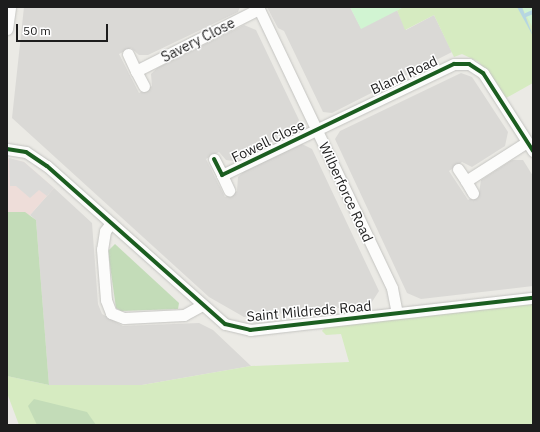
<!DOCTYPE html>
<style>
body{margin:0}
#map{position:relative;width:540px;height:432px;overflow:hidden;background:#ebeae5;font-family:"IBM Plex Sans",sans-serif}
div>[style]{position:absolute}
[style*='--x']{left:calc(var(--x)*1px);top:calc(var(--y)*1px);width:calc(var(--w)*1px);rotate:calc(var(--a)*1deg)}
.residential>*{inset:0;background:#dad9d6}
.commercial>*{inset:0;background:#eeddd9}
.grass>*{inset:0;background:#d6ebc1}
.forest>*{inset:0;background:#c3dcb8}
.park>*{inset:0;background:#d1f4d2}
.parking>*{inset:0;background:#dcdbd9}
.water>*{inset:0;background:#b6d6e1}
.stream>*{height:3.5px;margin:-1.75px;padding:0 1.75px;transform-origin:1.75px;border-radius:1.75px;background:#b6d6e1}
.roads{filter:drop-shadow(0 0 1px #c4c4c1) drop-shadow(0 0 1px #c4c4c1)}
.minor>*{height:11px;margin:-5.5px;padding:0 5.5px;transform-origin:5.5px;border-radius:5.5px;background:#fcfcfb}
.cycleway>*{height:4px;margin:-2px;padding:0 2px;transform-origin:2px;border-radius:2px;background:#1b5e20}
span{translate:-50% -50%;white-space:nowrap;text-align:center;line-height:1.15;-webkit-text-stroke:3px #fff;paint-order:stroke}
.street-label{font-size:14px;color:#1d1d1d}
.frame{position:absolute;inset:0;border:8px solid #1d1d1d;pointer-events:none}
.scale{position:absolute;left:16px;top:24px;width:92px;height:18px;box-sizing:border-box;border:2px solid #1d1d1d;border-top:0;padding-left:5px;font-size:12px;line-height:14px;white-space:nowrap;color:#1d1d1d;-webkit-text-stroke:3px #fff;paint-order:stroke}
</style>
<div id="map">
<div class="residential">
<div style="clip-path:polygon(24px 7px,240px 7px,238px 12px,148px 55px,139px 55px,131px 48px,119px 54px,139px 93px,152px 86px,151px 74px,157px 68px,244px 25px,256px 30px,299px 120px,295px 131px,233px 161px,226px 160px,219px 152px,206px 159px,225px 197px,237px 191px,238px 177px,245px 170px,302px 144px,312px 149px,379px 291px,370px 305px,244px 317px,209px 297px,12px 118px)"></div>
<div style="clip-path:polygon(267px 7px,350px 7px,361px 28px,397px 10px,406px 30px,434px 15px,452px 52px,332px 113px,323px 112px,284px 31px,278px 28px)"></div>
<div style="clip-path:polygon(461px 73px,472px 77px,508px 132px,505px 146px,472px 167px,462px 162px,449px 171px,468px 200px,479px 193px,481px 180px,512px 160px,523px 160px,533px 176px,533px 286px,421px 299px,407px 293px,335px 139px,340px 131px)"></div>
<div style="clip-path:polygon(54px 188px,92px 223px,98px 304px,102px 314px,123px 326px,199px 323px,213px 330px,251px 366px,142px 385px,49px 385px,36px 220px,30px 215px)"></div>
</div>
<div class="commercial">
<div style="clip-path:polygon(7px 158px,24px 162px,54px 188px,30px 215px,7px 212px)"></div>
</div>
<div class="grass">
<div style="clip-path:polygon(404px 7px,533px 7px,533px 83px,506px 98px,479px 62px,462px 54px,454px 57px,434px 15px,405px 30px,397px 10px)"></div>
<div style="clip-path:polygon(533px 303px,533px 425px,19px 425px,7px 393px,7px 376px,49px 385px,142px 385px,251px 366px,349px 362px,341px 334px,326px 335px,322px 331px,325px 327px)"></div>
</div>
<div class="forest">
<div style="clip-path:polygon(7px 212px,25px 212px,36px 220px,49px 385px,7px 376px)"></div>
<div style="clip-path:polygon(115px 244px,179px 303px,178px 309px,121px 311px,116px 308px,108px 251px)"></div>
<div style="clip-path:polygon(34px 399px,87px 412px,96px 425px,37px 425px,28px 406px)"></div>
</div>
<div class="park">
<div style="clip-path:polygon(350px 7px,404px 7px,361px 29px)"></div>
<div style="clip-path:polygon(522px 7px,533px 7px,533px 28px,526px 15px)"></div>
</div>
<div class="parking">
<div style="clip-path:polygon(9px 158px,24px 162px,54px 188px,47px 196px,39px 190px,30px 198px,16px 186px,10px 186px)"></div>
</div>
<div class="water">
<div style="clip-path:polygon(517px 7px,522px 7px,533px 36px)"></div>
</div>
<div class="stream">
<div style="--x:526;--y:15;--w:8;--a:-23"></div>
</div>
<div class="roads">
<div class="minor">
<div style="--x:258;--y:7;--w:311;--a:64.5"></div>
<div style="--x:392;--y:288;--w:25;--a:79"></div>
<div style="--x:7;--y:29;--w:22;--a:-82"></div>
<div style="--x:128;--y:54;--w:19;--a:65"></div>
<div style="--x:136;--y:71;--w:138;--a:-26.8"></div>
<div style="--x:136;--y:71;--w:17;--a:62"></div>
<div style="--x:7;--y:149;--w:19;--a:9"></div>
<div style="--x:26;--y:152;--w:25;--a:34"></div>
<div style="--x:47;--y:166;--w:238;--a:41.6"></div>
<div style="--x:225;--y:324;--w:26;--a:13"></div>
<div style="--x:250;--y:330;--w:285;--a:-6.5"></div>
<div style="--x:214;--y:159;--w:18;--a:63"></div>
<div style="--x:222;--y:175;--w:257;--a:-25.6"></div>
<div style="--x:454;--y:64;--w:15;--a:0"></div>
<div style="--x:469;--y:64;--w:17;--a:33"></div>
<div style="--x:483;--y:73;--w:93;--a:57.3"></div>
<div style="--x:458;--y:169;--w:14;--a:56"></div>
<div style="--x:466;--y:181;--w:72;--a:-32.6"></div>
<div style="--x:222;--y:175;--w:17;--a:65"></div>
<div style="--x:466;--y:181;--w:14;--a:60"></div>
<div style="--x:111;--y:223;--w:10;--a:127"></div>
<div style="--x:105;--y:231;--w:18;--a:99"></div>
<div style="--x:102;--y:249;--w:51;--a:85.5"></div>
<div style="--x:106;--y:300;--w:14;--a:69"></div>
<div style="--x:111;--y:313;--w:14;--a:21"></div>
<div style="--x:124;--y:318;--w:60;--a:-2.9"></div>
<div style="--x:184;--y:315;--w:21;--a:-29"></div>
</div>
</div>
<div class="cycleway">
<div style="--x:7;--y:149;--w:19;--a:9"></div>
<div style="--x:26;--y:152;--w:25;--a:34"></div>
<div style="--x:47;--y:166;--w:238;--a:41.6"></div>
<div style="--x:225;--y:324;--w:26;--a:13"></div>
<div style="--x:250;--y:330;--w:285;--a:-6.5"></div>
<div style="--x:214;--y:159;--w:18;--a:63"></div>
<div style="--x:222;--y:175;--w:257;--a:-25.6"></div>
<div style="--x:454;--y:64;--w:15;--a:0"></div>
<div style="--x:469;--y:64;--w:17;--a:33"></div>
<div style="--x:483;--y:73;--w:93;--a:57.3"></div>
</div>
<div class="street-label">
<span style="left:198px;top:40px;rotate:-27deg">Savery Close</span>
<span style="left:404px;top:75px;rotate:-25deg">Bland Road</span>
<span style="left:268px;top:141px;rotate:-26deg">Fowell Close</span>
<span style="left:346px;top:192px;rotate:65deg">Wilberforce Road</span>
<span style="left:309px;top:311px;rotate:-5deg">Saint Mildreds Road</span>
</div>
<div class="frame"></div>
<div class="scale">50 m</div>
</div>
